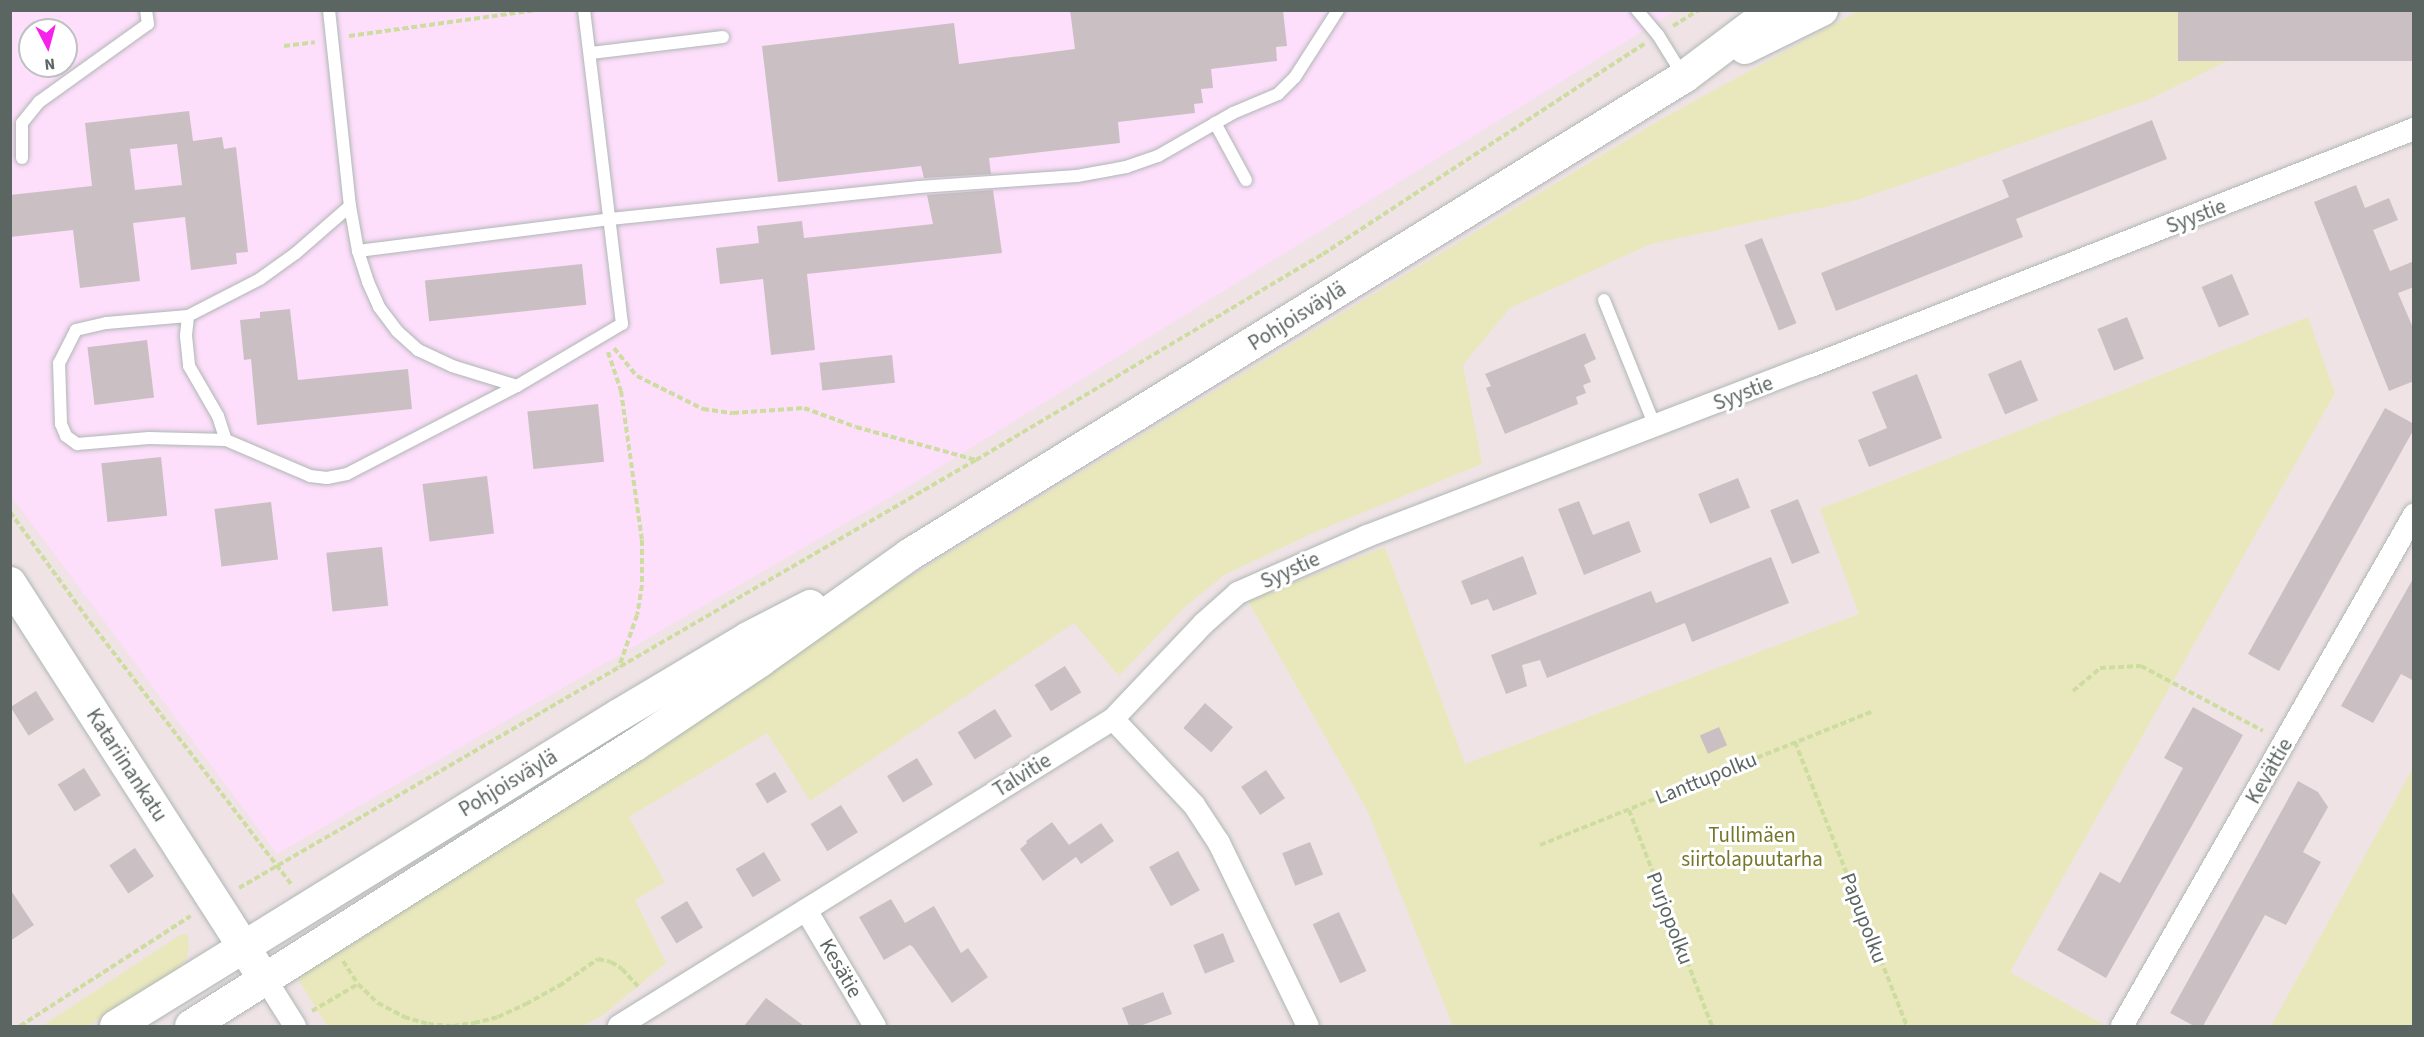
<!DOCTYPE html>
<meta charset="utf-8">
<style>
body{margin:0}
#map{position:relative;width:2424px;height:1037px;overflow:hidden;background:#efe3e6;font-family:"Source Sans 3",sans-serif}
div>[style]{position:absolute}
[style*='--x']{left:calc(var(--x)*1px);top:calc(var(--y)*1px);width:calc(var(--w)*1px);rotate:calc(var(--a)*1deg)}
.medical>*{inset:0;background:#fddefb}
.green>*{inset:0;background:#e9e8bd}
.building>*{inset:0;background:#cac0c3;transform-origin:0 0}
.path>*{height:4px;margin-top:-2px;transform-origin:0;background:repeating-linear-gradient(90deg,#cddc9f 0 6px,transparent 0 9px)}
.roads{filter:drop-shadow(0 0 2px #afb7b4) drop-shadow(0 0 2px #afb7b4)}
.lane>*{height:12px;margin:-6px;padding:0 6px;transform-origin:6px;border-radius:6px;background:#fff}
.street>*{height:22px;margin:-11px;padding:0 11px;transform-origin:11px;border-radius:11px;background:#fff}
.secondary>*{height:32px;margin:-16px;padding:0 16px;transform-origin:16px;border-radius:16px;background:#fff}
span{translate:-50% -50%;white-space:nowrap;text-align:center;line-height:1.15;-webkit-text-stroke:6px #fff;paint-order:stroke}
.street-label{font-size:21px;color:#5b6561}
.park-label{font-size:21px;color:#74772a}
.frame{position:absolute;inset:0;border:12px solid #5b6561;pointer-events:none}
.north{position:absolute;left:18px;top:18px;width:60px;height:60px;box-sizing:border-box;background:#fff;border:2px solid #bdc1c0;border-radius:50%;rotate:174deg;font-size:16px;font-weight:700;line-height:24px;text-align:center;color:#5b6561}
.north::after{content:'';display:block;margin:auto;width:21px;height:27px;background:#f820eb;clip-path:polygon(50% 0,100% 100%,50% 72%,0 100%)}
</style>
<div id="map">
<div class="medical">
<div style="clip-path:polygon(evenodd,10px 11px,1675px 11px,908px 487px,277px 854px,11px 496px,10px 11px,30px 30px,66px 30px,66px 66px,30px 66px,30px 30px)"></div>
</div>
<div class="green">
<div style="clip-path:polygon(1858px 11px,2330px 11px,2150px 99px,1857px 200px,1651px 244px,1510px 308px,1463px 365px,1482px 464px,1315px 532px,1224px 575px,1185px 607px,1119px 676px,1074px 623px,810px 801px,767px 733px,629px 817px,665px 882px,635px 900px,666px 963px,603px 1015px,583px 1026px,327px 1026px,296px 976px,746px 691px,863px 605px,1658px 121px)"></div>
<div style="clip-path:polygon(2308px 317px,2335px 393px,2010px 972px,2106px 1026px,1453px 1026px,1368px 812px,1248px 601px,1385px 547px,1465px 764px,1859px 614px,1820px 509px)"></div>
<div style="clip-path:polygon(2413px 768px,2413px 1026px,2271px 1026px)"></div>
<div style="clip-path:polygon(188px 934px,189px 948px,186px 960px,167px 980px,88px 1026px,42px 1026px,180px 935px)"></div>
</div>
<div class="building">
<div style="clip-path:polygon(1070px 10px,1283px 10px,1287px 46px,1276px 47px,1277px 61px,1211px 69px,1213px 88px,1201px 89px,1203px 103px,1194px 104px,1195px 113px,1118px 122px,1120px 143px,989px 158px,991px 174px,924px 178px,921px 166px,778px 182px,762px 46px,954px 23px,959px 64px,1075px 49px)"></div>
<div style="left:2414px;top:11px;width:50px;height:236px;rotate:90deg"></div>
<div style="clip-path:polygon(evenodd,189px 111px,193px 141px,222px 137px,224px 149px,236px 147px,248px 252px,236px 253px,237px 264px,191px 270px,185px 217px,133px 223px,140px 281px,80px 288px,73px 230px,10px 237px,10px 195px,92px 186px,85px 123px,189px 111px,177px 144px,182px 185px,135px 190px,130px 149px,177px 144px)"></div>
<div style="clip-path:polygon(2152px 120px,2167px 159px,2016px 219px,2023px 237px,1836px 311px,1821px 273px,2009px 197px,2002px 180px)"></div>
<div style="clip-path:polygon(2356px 185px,2365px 208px,2389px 198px,2398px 220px,2373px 230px,2390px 271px,2414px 261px,2414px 287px,2398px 293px,2414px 330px,2414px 381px,2389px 391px,2314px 202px)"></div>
<div style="clip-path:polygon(993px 190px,1002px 253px,807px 274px,815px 350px,771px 355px,763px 279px,720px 284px,716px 248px,759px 243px,757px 226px,802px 221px,804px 238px,933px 224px,927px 195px)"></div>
<div style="left:1762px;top:238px;width:92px;height:19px;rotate:68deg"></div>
<div style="left:582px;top:264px;width:41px;height:158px;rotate:84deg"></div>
<div style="left:2232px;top:274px;width:44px;height:33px;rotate:67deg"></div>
<div style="clip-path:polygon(290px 309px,298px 380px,408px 369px,412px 409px,257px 425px,251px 359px,244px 360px,240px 320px,260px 318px,260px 312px)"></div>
<div style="left:2127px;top:317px;width:45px;height:32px;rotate:68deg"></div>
<div style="clip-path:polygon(1585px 333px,1596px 359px,1584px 365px,1591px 382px,1583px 385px,1586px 393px,1576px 397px,1578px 404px,1505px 434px,1486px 388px,1491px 386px,1485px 374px)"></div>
<div style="left:147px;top:340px;width:58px;height:60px;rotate:83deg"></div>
<div style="left:892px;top:355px;width:28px;height:73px;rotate:84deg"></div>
<div style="left:2021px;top:360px;width:44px;height:36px;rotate:67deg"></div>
<div style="clip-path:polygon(1917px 374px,1942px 438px,1869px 467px,1858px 440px,1887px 428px,1872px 392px)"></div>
<div style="left:598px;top:404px;width:58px;height:71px;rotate:84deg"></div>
<div style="clip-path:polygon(2385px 408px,2414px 424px,2414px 429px,2279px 671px,2248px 654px)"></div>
<div style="left:161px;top:457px;width:59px;height:60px;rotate:84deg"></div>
<div style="left:487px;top:476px;width:58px;height:65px;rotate:83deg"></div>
<div style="left:1738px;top:478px;width:32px;height:43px;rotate:68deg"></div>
<div style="left:1798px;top:499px;width:58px;height:30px;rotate:68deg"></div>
<div style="clip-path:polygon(1579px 501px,1593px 535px,1629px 521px,1641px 552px,1584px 575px,1558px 509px)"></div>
<div style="left:271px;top:502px;width:58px;height:57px;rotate:83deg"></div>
<div style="left:382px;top:547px;width:59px;height:56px;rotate:84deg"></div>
<div style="clip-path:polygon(1523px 556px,1537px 594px,1493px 611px,1488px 599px,1471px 605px,1461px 581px)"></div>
<div style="clip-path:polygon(1771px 557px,1789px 603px,1692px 642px,1685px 623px,1547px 678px,1540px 660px,1522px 665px,1527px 686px,1506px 694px,1491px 655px,1651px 591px,1656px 603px)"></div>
<div style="clip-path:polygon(2414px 577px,2414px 681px,2401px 674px,2373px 723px,2341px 706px)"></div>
<div style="left:1065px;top:666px;width:31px;height:36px;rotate:58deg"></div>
<div style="left:36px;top:691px;width:34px;height:30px;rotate:58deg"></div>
<div style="left:1205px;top:703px;width:37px;height:33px;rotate:41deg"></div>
<div style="clip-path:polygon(2193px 707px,2243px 735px,2106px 978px,2057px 950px,2100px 872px,2120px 883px,2183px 768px,2164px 758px)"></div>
<div style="left:995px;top:709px;width:32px;height:44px;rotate:58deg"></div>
<div style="left:1719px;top:727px;width:20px;height:21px;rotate:66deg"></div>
<div style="left:917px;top:758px;width:31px;height:35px;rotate:59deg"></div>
<div style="left:84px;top:768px;width:32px;height:31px;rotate:58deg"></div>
<div style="left:1266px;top:770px;width:34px;height:30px;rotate:56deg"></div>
<div style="left:775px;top:772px;width:23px;height:23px;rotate:59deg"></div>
<div style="clip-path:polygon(2298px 781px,2318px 792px,2328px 807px,2303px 852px,2321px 862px,2286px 925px,2265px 915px,2203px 1026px,2194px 1026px,2170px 1013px)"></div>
<div style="left:841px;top:805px;width:32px;height:36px;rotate:58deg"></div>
<div style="clip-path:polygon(1052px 822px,1069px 845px,1101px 823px,1114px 841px,1081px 864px,1076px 857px,1043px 881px,1020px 849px,1027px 843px,1026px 841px)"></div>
<div style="left:1310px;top:842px;width:35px;height:30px;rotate:68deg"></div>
<div style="left:135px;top:848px;width:34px;height:31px;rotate:56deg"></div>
<div style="left:1178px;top:851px;width:45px;height:33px;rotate:61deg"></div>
<div style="left:764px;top:852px;width:33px;height:33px;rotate:59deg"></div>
<div style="clip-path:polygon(10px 889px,34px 925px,10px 941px)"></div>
<div style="clip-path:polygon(891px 899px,905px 923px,934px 906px,961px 953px,968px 948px,988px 977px,952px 1003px,913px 947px,910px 945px,884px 960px,859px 917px)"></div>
<div style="left:687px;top:901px;width:31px;height:31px;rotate:59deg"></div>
<div style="left:1339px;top:912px;width:65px;height:29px;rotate:65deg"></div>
<div style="left:1223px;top:933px;width:31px;height:32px;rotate:68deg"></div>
<div style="clip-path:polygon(1163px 992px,1172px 1014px,1140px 1026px,1129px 1026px,1122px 1008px)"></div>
<div style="clip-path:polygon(766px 998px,804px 1026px,744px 1026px)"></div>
</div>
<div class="path">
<div style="--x:1673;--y:26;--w:31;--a:-32"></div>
<div style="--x:349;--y:36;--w:189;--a:-7.9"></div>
<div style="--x:284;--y:46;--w:31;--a:-7"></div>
<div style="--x:614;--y:348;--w:36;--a:51"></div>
<div style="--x:637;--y:376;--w:74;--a:26.6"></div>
<div style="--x:703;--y:409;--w:30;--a:8"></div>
<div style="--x:733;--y:413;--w:71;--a:-4"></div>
<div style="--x:804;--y:408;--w:55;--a:20.1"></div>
<div style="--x:856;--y:427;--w:124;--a:15.4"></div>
<div style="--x:608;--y:352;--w:41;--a:71.6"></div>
<div style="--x:621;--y:391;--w:150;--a:82"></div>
<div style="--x:642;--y:540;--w:45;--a:90"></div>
<div style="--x:642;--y:585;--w:30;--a:99"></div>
<div style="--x:637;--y:615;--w:55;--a:109.1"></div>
<div style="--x:10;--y:512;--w:136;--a:54"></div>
<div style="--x:90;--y:622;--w:332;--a:52.5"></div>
<div style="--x:2073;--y:691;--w:35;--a:-40"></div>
<div style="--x:2100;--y:668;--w:41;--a:-2.8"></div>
<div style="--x:2141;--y:666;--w:138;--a:28"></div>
<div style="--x:1795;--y:742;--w:305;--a:68.5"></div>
<div style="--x:1629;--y:810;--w:231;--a:69"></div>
<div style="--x:1540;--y:845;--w:357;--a:-21.9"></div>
<div style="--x:239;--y:888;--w:852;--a:-30.15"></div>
<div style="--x:976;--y:460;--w:404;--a:-30.7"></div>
<div style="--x:1323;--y:254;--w:384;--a:-33.2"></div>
<div style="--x:343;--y:961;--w:27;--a:57"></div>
<div style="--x:312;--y:1011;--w:53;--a:-30.4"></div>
<div style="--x:358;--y:984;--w:28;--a:44"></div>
<div style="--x:378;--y:1003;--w:30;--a:28"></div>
<div style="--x:404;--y:1017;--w:25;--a:16"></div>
<div style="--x:428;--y:1024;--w:25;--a:5"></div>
<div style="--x:453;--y:1026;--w:21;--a:-8"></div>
<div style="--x:474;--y:1023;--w:25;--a:-14"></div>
<div style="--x:498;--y:1017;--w:31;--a:-25"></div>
<div style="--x:526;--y:1004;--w:38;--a:-29"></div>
<div style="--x:559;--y:986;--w:47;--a:-34.7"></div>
<div style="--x:598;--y:959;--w:13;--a:13"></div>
<div style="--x:611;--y:962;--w:13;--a:32"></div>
<div style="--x:622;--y:969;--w:26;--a:47"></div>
<div style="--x:20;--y:1026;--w:203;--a:-32.8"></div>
</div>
<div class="roads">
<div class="lane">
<div style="--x:329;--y:10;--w:197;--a:83.9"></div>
<div style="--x:350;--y:206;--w:46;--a:79.9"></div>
<div style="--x:358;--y:251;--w:33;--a:72"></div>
<div style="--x:368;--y:282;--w:27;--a:66"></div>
<div style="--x:379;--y:307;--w:30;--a:53"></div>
<div style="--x:397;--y:331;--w:28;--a:42"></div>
<div style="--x:418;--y:350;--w:38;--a:25"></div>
<div style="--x:452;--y:366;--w:68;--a:17.1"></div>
<div style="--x:517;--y:386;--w:122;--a:-30.6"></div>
<div style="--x:622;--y:324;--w:316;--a:-96.9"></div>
<div style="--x:1637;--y:10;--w:33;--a:50"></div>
<div style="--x:1658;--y:35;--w:49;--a:58.2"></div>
<div style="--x:591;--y:53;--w:133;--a:-6.9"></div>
<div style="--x:1215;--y:123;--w:65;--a:61.5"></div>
<div style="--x:22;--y:158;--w:35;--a:-90"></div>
<div style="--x:22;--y:123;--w:27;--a:-51"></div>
<div style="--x:39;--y:102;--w:134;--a:-35.6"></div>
<div style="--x:148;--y:24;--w:14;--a:-98"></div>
<div style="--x:350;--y:206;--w:72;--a:139"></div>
<div style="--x:296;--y:253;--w:44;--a:144.2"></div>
<div style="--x:260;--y:279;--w:81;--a:152.8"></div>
<div style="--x:188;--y:316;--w:20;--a:96"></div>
<div style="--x:186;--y:336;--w:30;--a:84"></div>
<div style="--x:189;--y:366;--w:58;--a:59.9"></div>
<div style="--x:218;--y:416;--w:25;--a:72"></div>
<div style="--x:226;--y:440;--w:91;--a:23.2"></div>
<div style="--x:310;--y:476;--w:17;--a:7"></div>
<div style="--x:327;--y:478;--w:20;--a:-11"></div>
<div style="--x:347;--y:474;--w:191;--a:-27.4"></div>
<div style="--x:358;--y:251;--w:254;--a:-7.2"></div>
<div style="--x:610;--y:219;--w:311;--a:-5.9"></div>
<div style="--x:919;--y:187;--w:158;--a:-4"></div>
<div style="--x:1077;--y:176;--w:50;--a:-10.4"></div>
<div style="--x:1126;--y:167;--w:34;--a:-19"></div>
<div style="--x:1158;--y:156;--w:86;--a:-29.8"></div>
<div style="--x:1233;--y:113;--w:49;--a:-22.9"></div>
<div style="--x:1278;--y:94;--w:24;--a:-45"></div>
<div style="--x:1295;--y:77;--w:80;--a:-57.3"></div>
<div style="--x:1604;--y:300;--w:136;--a:68"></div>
<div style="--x:188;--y:316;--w:82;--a:175.1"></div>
<div style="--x:106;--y:323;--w:31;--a:167"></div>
<div style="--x:76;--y:330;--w:37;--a:117"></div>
<div style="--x:59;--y:363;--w:61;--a:88.1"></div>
<div style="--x:61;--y:424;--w:13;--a:67"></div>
<div style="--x:66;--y:436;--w:14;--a:36"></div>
<div style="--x:77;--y:444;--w:72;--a:-4.8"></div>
<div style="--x:149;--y:438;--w:77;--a:1.5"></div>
</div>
<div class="street">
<div style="--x:1113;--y:719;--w:118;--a:46.7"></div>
<div style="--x:1194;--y:805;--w:45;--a:56.7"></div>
<div style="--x:1219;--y:843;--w:203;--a:64.1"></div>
<div style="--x:806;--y:910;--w:135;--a:59.3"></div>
<div style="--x:266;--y:980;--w:54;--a:57.8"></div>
<div style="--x:619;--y:1026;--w:582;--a:-31.86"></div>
<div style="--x:1113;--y:719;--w:131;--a:-46.5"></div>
<div style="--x:1203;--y:624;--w:47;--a:-41.5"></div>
<div style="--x:1238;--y:593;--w:141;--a:-23.8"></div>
<div style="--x:1367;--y:536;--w:475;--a:-21"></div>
<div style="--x:1811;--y:366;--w:648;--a:-21.46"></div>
<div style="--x:2122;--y:1026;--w:589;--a:-60.26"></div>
</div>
<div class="secondary">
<div style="--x:1745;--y:48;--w:86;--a:-26.3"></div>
<div style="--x:10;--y:583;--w:453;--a:57.3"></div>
<div style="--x:116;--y:1026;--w:591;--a:-31.73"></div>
<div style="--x:619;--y:715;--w:150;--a:-30.8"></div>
<div style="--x:748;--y:638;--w:70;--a:-27.3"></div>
<div style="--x:191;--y:1026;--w:525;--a:-32.33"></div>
<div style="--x:635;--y:745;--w:151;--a:-33.9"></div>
<div style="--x:760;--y:661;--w:183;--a:-35.4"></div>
<div style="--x:909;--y:555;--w:911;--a:-31.67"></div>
<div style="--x:1684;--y:77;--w:111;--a:-37"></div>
</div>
</div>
<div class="street-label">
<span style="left:2196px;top:216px;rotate:-21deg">Syystie</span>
<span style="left:1297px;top:316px;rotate:-32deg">Pohjoisväylä</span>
<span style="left:1743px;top:393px;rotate:-21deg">Syystie</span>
<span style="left:1290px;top:570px;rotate:-24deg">Syystie</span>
<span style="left:127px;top:765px;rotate:57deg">Katariinankatu</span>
<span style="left:2269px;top:771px;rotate:-60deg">Kevättie</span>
<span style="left:1022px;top:775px;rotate:-32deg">Talvitie</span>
<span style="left:1706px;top:778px;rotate:-22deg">Lanttupolku</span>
<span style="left:508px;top:783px;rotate:-31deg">Pohjoisväylä</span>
<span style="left:1670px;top:918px;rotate:69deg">Purjopolku</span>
<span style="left:1864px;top:918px;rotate:69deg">Papupolku</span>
<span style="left:841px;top:968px;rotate:60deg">Kesätie</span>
</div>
<div class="park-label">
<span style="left:1752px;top:847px">Tullimäen<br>siirtolapuutarha</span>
</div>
<div class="frame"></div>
<div class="north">N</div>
</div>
